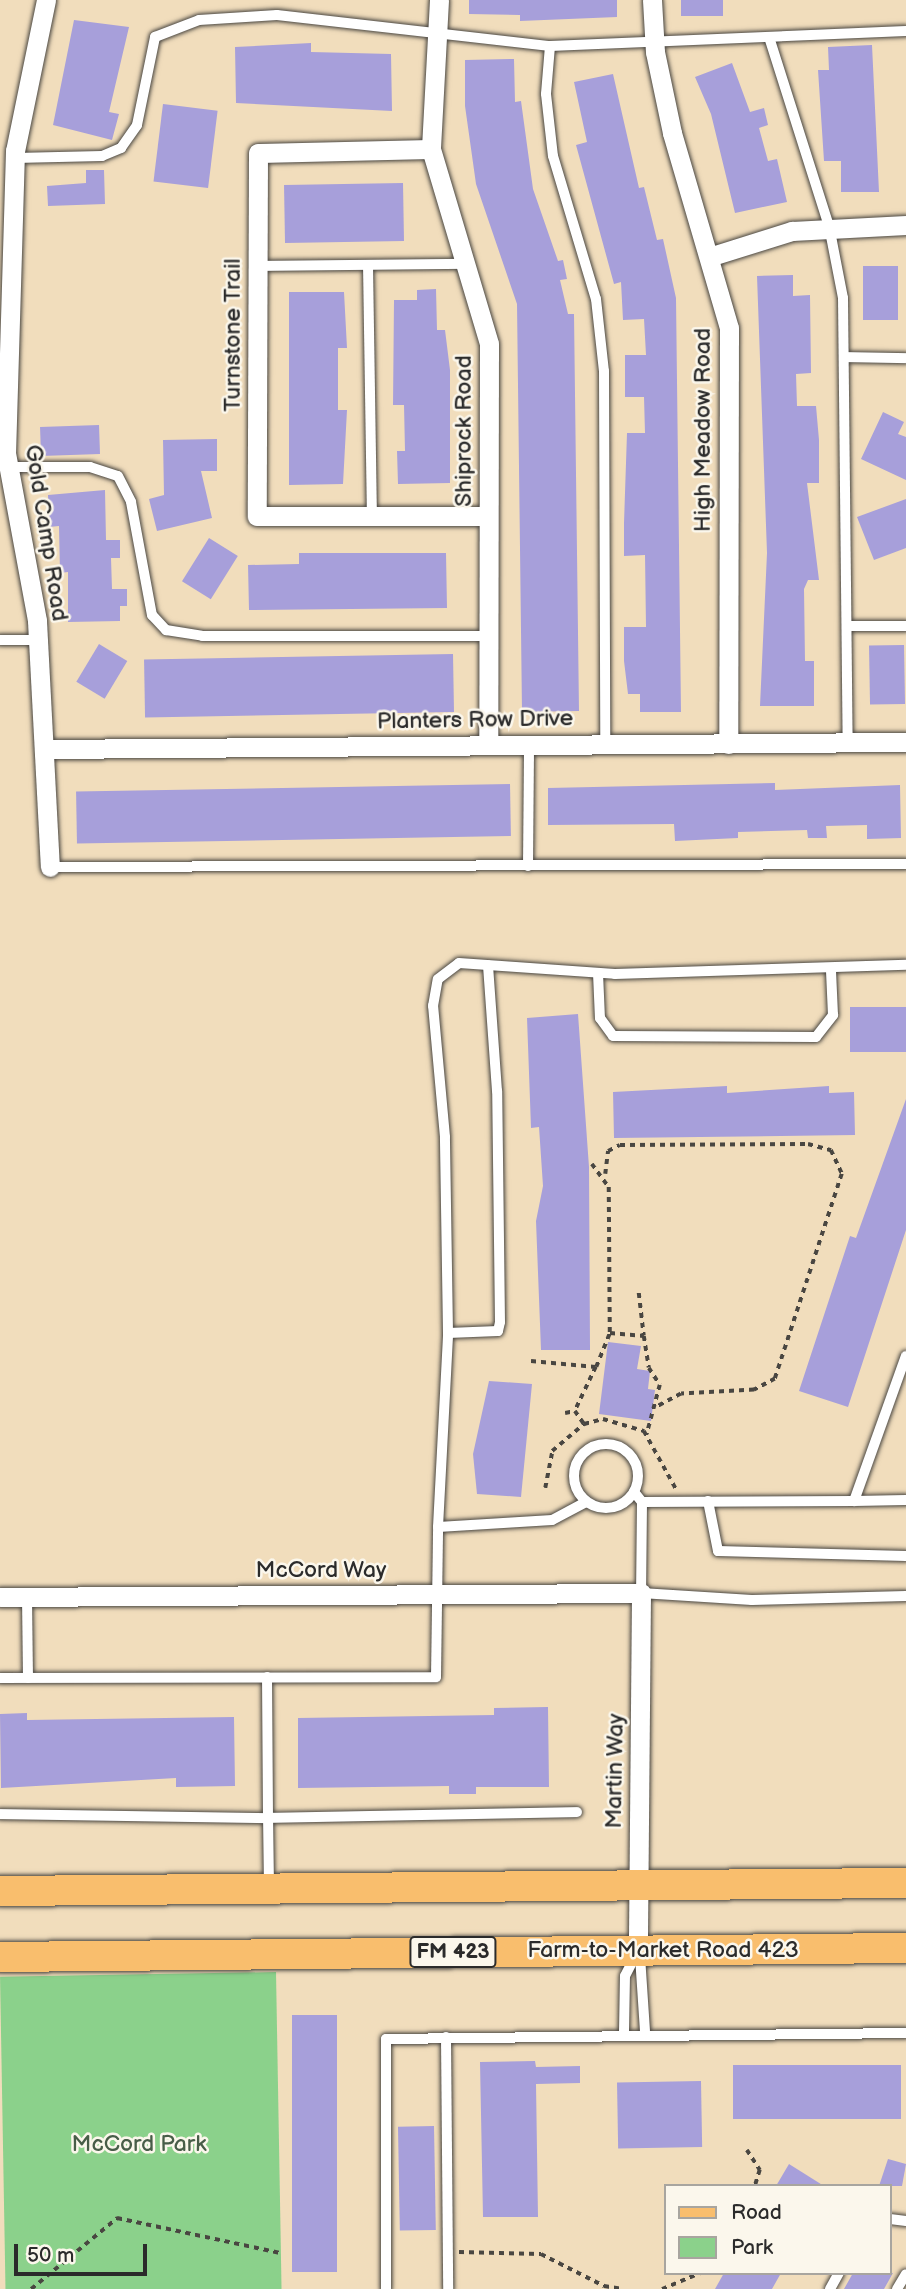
<!DOCTYPE html>
<style>
body{margin:0}
#map{position:relative;width:906px;height:2289px;overflow:hidden;background:#f1ddbc;font-family:"Balsamiq Sans",sans-serif}
div>[style]{position:absolute}
[style*='--x']{left:calc(var(--x)*1px);top:calc(var(--y)*1px);width:calc(var(--w)*1px);rotate:calc(var(--a)*1deg)}
.green>*{inset:0;background:#8bd18b;transform-origin:0 0}
.building>*{inset:0;background:#a79fda;transform-origin:0 0}
.path>*{height:3.5px;margin-top:-1.75px;transform-origin:0;background:repeating-linear-gradient(90deg,#494641 0 5px,transparent 0 10px)}
.roads{filter:drop-shadow(0 0 2px #494641) drop-shadow(0 0 2px #494641)}
.lane>*{height:10px;margin:-5px;padding:0 5px;transform-origin:5px;border-radius:5px;background:#fff}
.lane>.ring{margin:-5px;padding:0;box-sizing:content-box;background:none;border:10px solid #fff;border-radius:50%}
.street>*{height:19px;margin:-9.5px;padding:0 9.5px;transform-origin:9.5px;border-radius:9.5px;background:#fff}
.primary>*{height:30px;margin:-15px;padding:0 15px;transform-origin:15px;border-radius:15px;background:#f9be6d}
span{translate:-50% -50%;white-space:nowrap;text-align:center;line-height:1.15;-webkit-text-stroke:5px #fbf7ec;paint-order:stroke}
.shield-label span{padding:2px 5px;background:#fbf7ec;border:2px solid;border-radius:5px;-webkit-text-stroke-width:0}
.shield-label{font-size:21px;color:#2b2b2b;font-weight:700}
.street-label{font-size:23px;color:#2b2b2b}
.park-label{font-size:23px;color:#485d48}
.legend{position:absolute;left:664px;top:2184px;width:228px;height:91px;box-sizing:border-box;background:#fbf7ec;border:2px solid #a8a59f;margin:0;padding:9px 12px;list-style:none;font-size:21px;color:#2b2b2b}
.legend li{display:flex;align-items:center;gap:14px;height:35px}
.legend b{width:35px;border:2px solid #a8a59f}
.scale{position:absolute;left:14px;top:2244px;width:133px;height:32px;box-sizing:border-box;border:4px solid #2b2b2b;border-top:0;padding-left:9px;font-size:21px;line-height:24px;white-space:nowrap;color:#2b2b2b;-webkit-text-stroke:5px #fbf7ec;paint-order:stroke}
</style>
<div id="map">
<div class="green">
<div style="left:276px;top:1972px;width:317px;height:276px;rotate:89deg"></div>
</div>
<div class="building">
<div style="clip-path:polygon(469px 0,617px 0,617px 17px,520px 21px,520px 15px,469px 14px)"></div>
<div style="left:681px;top:0;width:42px;height:16px"></div>
<div style="clip-path:polygon(74px 20px,129px 27px,109px 112px,119px 114px,112px 140px,53px 125px)"></div>
<div style="clip-path:polygon(311px 43px,311px 52px,391px 54px,392px 111px,236px 103px,235px 47px)"></div>
<div style="clip-path:polygon(872px 45px,879px 192px,841px 192px,841px 161px,824px 161px,818px 70px,829px 70px,828px 47px)"></div>
<div style="clip-path:polygon(514px 59px,515px 102px,521px 101px,533px 189px,558px 261px,563px 260px,567px 279px,560px 280px,568px 314px,574px 314px,579px 711px,522px 712px,517px 304px,476px 184px,465px 106px,465px 60px)"></div>
<div style="clip-path:polygon(732px 63px,750px 112px,764px 108px,768px 125px,759px 128px,768px 161px,777px 159px,787px 202px,735px 213px,711px 114px,695px 77px)"></div>
<div style="clip-path:polygon(613px 74px,639px 188px,644px 187px,657px 240px,663px 239px,676px 298px,681px 712px,640px 712px,640px 694px,628px 694px,624px 661px,624px 627px,646px 627px,645px 555px,624px 556px,624px 523px,627px 433px,645px 433px,644px 397px,625px 397px,625px 355px,646px 355px,644px 319px,623px 320px,621px 282px,614px 284px,576px 145px,587px 142px,574px 82px)"></div>
<div style="left:163px;top:104px;width:55px;height:78px;rotate:7deg"></div>
<div style="clip-path:polygon(86px 170px,104px 170px,105px 204px,48px 206px,47px 186px,86px 183px)"></div>
<div style="left:403px;top:183px;width:58px;height:119px;rotate:89deg"></div>
<div style="left:863px;top:266px;width:35px;height:54px"></div>
<div style="clip-path:polygon(793px 275px,793px 296px,810px 295px,811px 373px,796px 374px,797px 406px,816px 406px,819px 440px,819px 483px,807px 483px,819px 580px,808px 580px,804px 589px,805px 661px,814px 661px,814px 706px,760px 706px,767px 553px,757px 276px)"></div>
<div style="clip-path:polygon(436px 289px,437px 330px,445px 330px,450px 370px,450px 483px,398px 484px,397px 451px,405px 451px,404px 405px,393px 405px,394px 300px,417px 300px,417px 290px)"></div>
<div style="clip-path:polygon(289px 292px,344px 292px,347px 348px,338px 348px,338px 410px,347px 410px,343px 484px,289px 485px)"></div>
<div style="clip-path:polygon(883px 412px,904px 422px,898px 434px,906px 437px,906px 480px,861px 459px)"></div>
<div style="left:99px;top:425px;width:29px;height:59px;rotate:88deg"></div>
<div style="clip-path:polygon(217px 439px,217px 471px,201px 471px,212px 518px,157px 531px,149px 499px,164px 495px,163px 440px)"></div>
<div style="clip-path:polygon(105px 490px,106px 540px,120px 540px,120px 558px,111px 558px,112px 589px,127px 589px,127px 606px,120px 606px,120px 621px,68px 622px,68px 572px,60px 573px,59px 526px,49px 527px,48px 495px)"></div>
<div style="clip-path:polygon(906px 499px,906px 548px,874px 560px,857px 517px)"></div>
<div style="left:209px;top:538px;width:34px;height:51px;rotate:32deg"></div>
<div style="clip-path:polygon(299px 553px,446px 553px,447px 608px,249px 610px,248px 565px,299px 564px)"></div>
<div style="left:99px;top:644px;width:33px;height:44px;rotate:31deg"></div>
<div style="left:904px;top:645px;width:59px;height:35px;rotate:89deg"></div>
<div style="left:453px;top:654px;width:58px;height:309px;rotate:89deg"></div>
<div style="clip-path:polygon(775px 783px,775px 790px,900px 785px,901px 838px,867px 839px,867px 825px,826px 826px,827px 838px,808px 838px,807px 830px,738px 832px,738px 838px,675px 841px,674px 824px,548px 825px,548px 788px)"></div>
<div style="left:510px;top:784px;width:52px;height:434px;rotate:89deg"></div>
<div style="left:850px;top:1007px;width:56px;height:45px"></div>
<div style="clip-path:polygon(578px 1014px,589px 1167px,590px 1350px,541px 1350px,536px 1221px,543px 1186px,539px 1127px,531px 1128px,527px 1018px)"></div>
<div style="clip-path:polygon(727px 1086px,727px 1093px,829px 1086px,829px 1093px,854px 1092px,855px 1135px,614px 1138px,613px 1092px)"></div>
<div style="clip-path:polygon(906px 1099px,906px 1230px,848px 1407px,799px 1391px,850px 1236px,856px 1238px)"></div>
<div style="clip-path:polygon(608px 1342px,641px 1346px,637px 1369px,650px 1371px,648px 1389px,655px 1390px,651px 1421px,599px 1414px)"></div>
<div style="clip-path:polygon(489px 1381px,532px 1384px,521px 1497px,477px 1494px,473px 1454px)"></div>
<div style="clip-path:polygon(548px 1707px,549px 1787px,476px 1787px,476px 1794px,449px 1794px,449px 1786px,298px 1788px,298px 1718px,494px 1715px,494px 1708px)"></div>
<div style="clip-path:polygon(27px 1713px,27px 1720px,234px 1717px,235px 1786px,176px 1787px,176px 1778px,1px 1788px,0 1714px)"></div>
<div style="left:337px;top:2015px;width:257px;height:45px;rotate:90deg"></div>
<div style="clip-path:polygon(535px 2061px,536px 2067px,580px 2066px,580px 2083px,536px 2084px,538px 2217px,483px 2217px,480px 2062px)"></div>
<div style="left:733px;top:2065px;width:168px;height:54px"></div>
<div style="left:701px;top:2081px;width:66px;height:84px;rotate:89deg"></div>
<div style="left:434px;top:2126px;width:104px;height:36px;rotate:89deg"></div>
<div style="clip-path:polygon(888px 2159px,906px 2164px,902px 2186px,879px 2186px)"></div>
<div style="clip-path:polygon(789px 2164px,824px 2186px,776px 2186px)"></div>
<div style="clip-path:polygon(724px 2273px,781px 2273px,772px 2289px,715px 2289px)"></div>
<div style="clip-path:polygon(853px 2273px,893px 2273px,884px 2289px,844px 2289px)"></div>
</div>
<div class="path">
<div style="--x:592;--y:1164;--w:29;--a:54"></div>
<div style="--x:609;--y:1187;--w:146;--a:89.6"></div>
<div style="--x:605;--y:1174;--w:23;--a:-83"></div>
<div style="--x:608;--y:1151;--w:13;--a:-27"></div>
<div style="--x:620;--y:1145;--w:188;--a:-0.3"></div>
<div style="--x:808;--y:1144;--w:24;--a:15"></div>
<div style="--x:831;--y:1150;--w:26;--a:65"></div>
<div style="--x:842;--y:1174;--w:216;--a:108.1"></div>
<div style="--x:775;--y:1379;--w:24;--a:152"></div>
<div style="--x:754;--y:1390;--w:73;--a:176.9"></div>
<div style="--x:681;--y:1394;--w:27;--a:152"></div>
<div style="--x:639;--y:1293;--w:43;--a:83.4"></div>
<div style="--x:531;--y:1361;--w:65;--a:5.3"></div>
<div style="--x:596;--y:1367;--w:49;--a:115.5"></div>
<div style="--x:596;--y:1367;--w:37;--a:-68"></div>
<div style="--x:610;--y:1333;--w:34;--a:5"></div>
<div style="--x:644;--y:1336;--w:32;--a:81"></div>
<div style="--x:649;--y:1368;--w:20;--a:57"></div>
<div style="--x:660;--y:1385;--w:51;--a:104.9"></div>
<div style="--x:565;--y:1413;--w:10;--a:-11"></div>
<div style="--x:575;--y:1411;--w:16;--a:55"></div>
<div style="--x:584;--y:1424;--w:20;--a:-15"></div>
<div style="--x:603;--y:1419;--w:43;--a:16.3"></div>
<div style="--x:644;--y:1431;--w:66;--a:61.1"></div>
<div style="--x:545;--y:1488;--w:38;--a:-79"></div>
<div style="--x:552;--y:1451;--w:42;--a:-40.2"></div>
<div style="--x:747;--y:2150;--w:24;--a:57"></div>
<div style="--x:760;--y:2170;--w:17;--a:107"></div>
<div style="--x:459;--y:2252;--w:82;--a:1.4"></div>
<div style="--x:541;--y:2254;--w:71;--a:26.9"></div>
<div style="--x:604;--y:2286;--w:19;--a:9"></div>
<div style="--x:31;--y:2289;--w:112;--a:-39.5"></div>
<div style="--x:117;--y:2218;--w:167;--a:12.1"></div>
<div style="--x:662;--y:2289;--w:41;--a:-22.8"></div>
</div>
<div class="roads">
<div class="lane">
<div style="--x:769;--y:37;--w:198;--a:72.4"></div>
<div style="--x:829;--y:226;--w:73;--a:79"></div>
<div style="--x:843;--y:298;--w:445;--a:89.4"></div>
<div style="--x:550;--y:46;--w:48;--a:94.8"></div>
<div style="--x:546;--y:94;--w:62;--a:83.6"></div>
<div style="--x:553;--y:156;--w:149;--a:73.3"></div>
<div style="--x:596;--y:299;--w:72;--a:83.7"></div>
<div style="--x:604;--y:371;--w:373;--a:89.8"></div>
<div style="--x:15;--y:158;--w:87;--a:-1.3"></div>
<div style="--x:102;--y:156;--w:21;--a:-23"></div>
<div style="--x:121;--y:148;--w:28;--a:-55"></div>
<div style="--x:137;--y:125;--w:90;--a:-78.4"></div>
<div style="--x:155;--y:37;--w:47;--a:-21.1"></div>
<div style="--x:199;--y:20;--w:78;--a:-3.7"></div>
<div style="--x:277;--y:15;--w:275;--a:6.5"></div>
<div style="--x:550;--y:46;--w:356;--a:-2.4"></div>
<div style="--x:368;--y:265;--w:251;--a:89.1"></div>
<div style="--x:258;--y:266;--w:207;--a:-0.6"></div>
<div style="--x:846;--y:357;--w:60;--a:1"></div>
<div style="--x:8;--y:467;--w:82;--a:0"></div>
<div style="--x:90;--y:467;--w:29;--a:18"></div>
<div style="--x:118;--y:476;--w:29;--a:63"></div>
<div style="--x:131;--y:502;--w:115;--a:79.5"></div>
<div style="--x:152;--y:615;--w:21;--a:47"></div>
<div style="--x:166;--y:630;--w:36;--a:9"></div>
<div style="--x:202;--y:636;--w:286;--a:0"></div>
<div style="--x:848;--y:626;--w:58;--a:0"></div>
<div style="--x:0;--y:640;--w:38;--a:0"></div>
<div style="--x:528;--y:866;--w:122;--a:-89.5"></div>
<div style="--x:50;--y:867;--w:856;--a:-0.2"></div>
<div style="--x:598;--y:973;--w:45;--a:87.5"></div>
<div style="--x:600;--y:1018;--w:22;--a:54"></div>
<div style="--x:613;--y:1036;--w:203;--a:0.3"></div>
<div style="--x:816;--y:1037;--w:28;--a:-52"></div>
<div style="--x:833;--y:1015;--w:44;--a:-92.6"></div>
<div style="--x:448;--y:1333;--w:50;--a:-2.3"></div>
<div style="--x:498;--y:1331;--w:9;--a:-77"></div>
<div style="--x:500;--y:1322;--w:231;--a:-90.7"></div>
<div style="--x:497;--y:1091;--w:126;--a:-94.1"></div>
<div class="ring" style="left:574px;top:1444px;width:54px;height:54px"></div>
<div style="--x:634;--y:1492;--w:13;--a:51"></div>
<div style="--x:642;--y:1502;--w:91;--a:90.6"></div>
<div style="--x:641;--y:1593;--w:111;--a:3.6"></div>
<div style="--x:752;--y:1600;--w:154;--a:-1.5"></div>
<div style="--x:708;--y:1501;--w:51;--a:78.7"></div>
<div style="--x:718;--y:1551;--w:188;--a:1.5"></div>
<div style="--x:854;--y:1501;--w:52;--a:-1.1"></div>
<div style="--x:586;--y:1502;--w:38;--a:152"></div>
<div style="--x:552;--y:1520;--w:114;--a:176.5"></div>
<div style="--x:438;--y:1527;--w:194;--a:-87"></div>
<div style="--x:448;--y:1333;--w:196;--a:-90.9"></div>
<div style="--x:445;--y:1137;--w:132;--a:-95.2"></div>
<div style="--x:433;--y:1006;--w:27;--a:-80"></div>
<div style="--x:438;--y:979;--w:26;--a:-37"></div>
<div style="--x:459;--y:963;--w:156;--a:4"></div>
<div style="--x:615;--y:974;--w:291;--a:-1.8"></div>
<div style="--x:642;--y:1502;--w:212;--a:-0.3"></div>
<div style="--x:854;--y:1501;--w:154;--a:-70.3"></div>
<div style="--x:27;--y:1597;--w:81;--a:89.3"></div>
<div style="--x:0;--y:1678;--w:436;--a:-0.1"></div>
<div style="--x:436;--y:1677;--w:150;--a:-89.2"></div>
<div style="--x:0;--y:1814;--w:268;--a:0.9"></div>
<div style="--x:268;--y:1818;--w:141;--a:-90.4"></div>
<div style="--x:269;--y:1886;--w:68;--a:-90.8"></div>
<div style="--x:268;--y:1818;--w:309;--a:-1.1"></div>
<div style="--x:640;--y:1956;--w:75;--a:86.2"></div>
<div style="--x:624;--y:2032;--w:56;--a:-89"></div>
<div style="--x:625;--y:1976;--w:22;--a:-63"></div>
<div style="--x:446;--y:2037;--w:252;--a:89.5"></div>
<div style="--x:890;--y:2219;--w:16;--a:7"></div>
<div style="--x:386;--y:2289;--w:250;--a:-90"></div>
<div style="--x:386;--y:2039;--w:520;--a:-0.66"></div>
<div style="--x:830;--y:2289;--w:18;--a:-61"></div>
<div style="--x:897;--y:2289;--w:17;--a:-59"></div>
</div>
<div class="street">
<div style="--x:46;--y:0;--w:154;--a:101.6"></div>
<div style="--x:15;--y:151;--w:302;--a:91.7"></div>
<div style="--x:6;--y:453;--w:171;--a:79.5"></div>
<div style="--x:37;--y:621;--w:246;--a:87"></div>
<div style="--x:439;--y:0;--w:149;--a:93.1"></div>
<div style="--x:431;--y:149;--w:203;--a:73.4"></div>
<div style="--x:489;--y:344;--w:400;--a:90.1"></div>
<div style="--x:652;--y:0;--w:52;--a:86.7"></div>
<div style="--x:655;--y:52;--w:83;--a:78.1"></div>
<div style="--x:672;--y:133;--w:203;--a:73.7"></div>
<div style="--x:729;--y:328;--w:416;--a:90.1"></div>
<div style="--x:431;--y:149;--w:173;--a:178.7"></div>
<div style="--x:258;--y:153;--w:363;--a:90.2"></div>
<div style="--x:257;--y:516;--w:231;--a:0"></div>
<div style="--x:712;--y:256;--w:84;--a:-17.4"></div>
<div style="--x:792;--y:231;--w:114;--a:-3"></div>
<div style="--x:44;--y:749;--w:862;--a:-0.47"></div>
<div style="--x:0;--y:1597;--w:641;--a:-0.36"></div>
<div style="--x:641;--y:1593;--w:356;--a:90.5"></div>
</div>
<div class="primary">
<div style="--x:0;--y:1891;--w:906;--a:-0.51"></div>
<div style="--x:0;--y:1957;--w:906;--a:-0.57"></div>
</div>
</div>
<div class="shield-label">
<span style="left:453px;top:1952px">FM 423</span>
</div>
<div class="street-label">
<span style="left:233px;top:335px;rotate:-90deg">Turnstone Trail</span>
<span style="left:703px;top:430px;rotate:-90deg">High Meadow Road</span>
<span style="left:464px;top:431px;rotate:-90deg">Shiprock Road</span>
<span style="left:46px;top:533px;rotate:81deg">Gold Camp Road</span>
<span style="left:475px;top:720px;rotate:-1deg">Planters Row Drive</span>
<span style="left:321px;top:1570px">McCord Way</span>
<span style="left:615px;top:1771px;rotate:-89deg">Martin Way</span>
<span style="left:663px;top:1950px">Farm-to-Market Road 423</span>
</div>
<div class="park-label">
<span style="left:139px;top:2144px">McCord Park</span>
</div>
<ul class="legend">
<li><b style="height:9px;background:#f9be6d"></b>Road</li>
<li><b style="height:19px;background:#8bd18b"></b>Park</li>
</ul>
<div class="scale">50 m</div>
</div>
